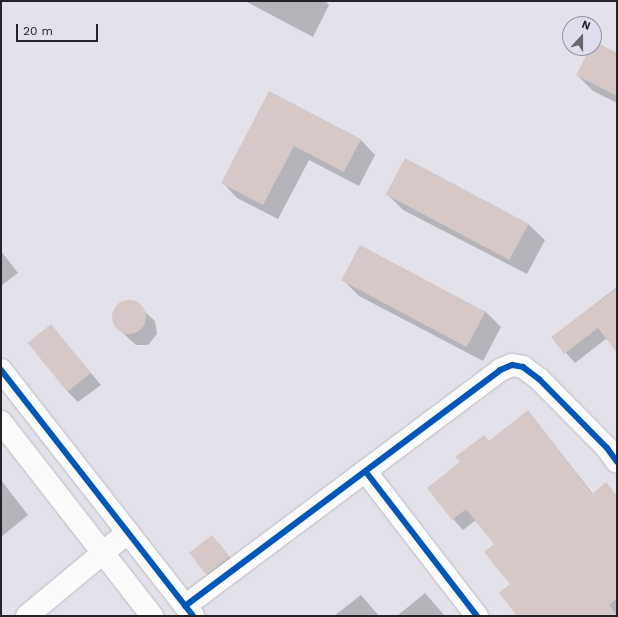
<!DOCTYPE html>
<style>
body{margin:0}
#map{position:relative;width:618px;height:617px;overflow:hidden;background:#e3e2ea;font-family:"Work Sans",sans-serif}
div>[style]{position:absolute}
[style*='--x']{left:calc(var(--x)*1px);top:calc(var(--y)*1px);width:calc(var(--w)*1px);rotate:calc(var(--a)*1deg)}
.shadow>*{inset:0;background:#0003}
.building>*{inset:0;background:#d5c8c7;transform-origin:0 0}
.round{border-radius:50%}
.roads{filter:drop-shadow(0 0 1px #bcbcc2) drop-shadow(0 0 1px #bcbcc2)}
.street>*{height:22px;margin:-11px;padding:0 11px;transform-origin:11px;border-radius:11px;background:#fbfbfc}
.secondary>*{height:22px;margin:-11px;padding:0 11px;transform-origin:11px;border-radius:11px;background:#fbfbfc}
.cycleway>*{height:6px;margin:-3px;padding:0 3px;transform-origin:3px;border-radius:3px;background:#0057b8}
span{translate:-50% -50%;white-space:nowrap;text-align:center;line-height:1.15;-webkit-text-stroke:3px #e0deed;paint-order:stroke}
.frame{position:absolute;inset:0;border:2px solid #242329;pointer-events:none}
.north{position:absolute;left:562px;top:16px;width:40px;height:40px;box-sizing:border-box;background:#e0deed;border:1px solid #95939f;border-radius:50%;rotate:21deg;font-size:11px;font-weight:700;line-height:16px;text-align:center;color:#242329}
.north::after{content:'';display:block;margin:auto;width:14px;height:18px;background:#67666d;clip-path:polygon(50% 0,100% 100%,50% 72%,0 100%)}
.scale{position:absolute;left:16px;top:24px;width:82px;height:18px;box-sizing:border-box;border:2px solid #242329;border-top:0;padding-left:5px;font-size:12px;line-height:14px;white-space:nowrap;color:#242329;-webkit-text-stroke:3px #e0deed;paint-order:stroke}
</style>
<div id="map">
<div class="shadow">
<div style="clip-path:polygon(245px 1px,325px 1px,329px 5px,313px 37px)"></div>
<div style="clip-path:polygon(594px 43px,617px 54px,617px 103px,593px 91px,577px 75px,591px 48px,594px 48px)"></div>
<div style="clip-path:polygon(269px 92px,361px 140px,375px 155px,359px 186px,309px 160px,278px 219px,237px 198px,223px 183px)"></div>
<div style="clip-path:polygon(387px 194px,528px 224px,545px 240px,527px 274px,403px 210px)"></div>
<div style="clip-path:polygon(1px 251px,18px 273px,1px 286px)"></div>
<div style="clip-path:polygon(343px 280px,485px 311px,501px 327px,483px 361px,359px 296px)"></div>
<div style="clip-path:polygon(617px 287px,617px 352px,607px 338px,575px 363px,552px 337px)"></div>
<div style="clip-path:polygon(133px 301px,155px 321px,157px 334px,148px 345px,136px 345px,115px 326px,113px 314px,120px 304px)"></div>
<div style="clip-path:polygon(51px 326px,101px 385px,78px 402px,67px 391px)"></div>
<div style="clip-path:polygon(528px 411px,593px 494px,617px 503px,617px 616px,517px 616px,512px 584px,496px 545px,476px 520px,463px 530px,453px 519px,489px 442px)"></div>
<div style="clip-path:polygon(1px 480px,28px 515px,1px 537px)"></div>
<div style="clip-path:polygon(218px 542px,234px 563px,212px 580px,207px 574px)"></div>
<div style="clip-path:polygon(425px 593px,445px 616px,397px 616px)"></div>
<div style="clip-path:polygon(361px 595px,379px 616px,334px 616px)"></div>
</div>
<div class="building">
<div style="clip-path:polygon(594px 41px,617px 53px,617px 96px,576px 75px,590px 48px,594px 48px)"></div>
<div style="clip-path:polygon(269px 91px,361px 139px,344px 172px,294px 146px,263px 205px,221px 183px)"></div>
<div style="left:405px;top:158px;width:140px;height:41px;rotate:28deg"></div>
<div style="left:360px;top:245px;width:142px;height:40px;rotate:28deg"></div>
<div style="clip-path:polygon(617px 288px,617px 353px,598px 328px,564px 354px,551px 337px)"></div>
<div class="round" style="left:112px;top:300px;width:34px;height:34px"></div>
<div style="left:51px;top:324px;width:63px;height:30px;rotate:51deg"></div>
<div style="clip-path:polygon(528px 410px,592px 494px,606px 482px,617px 496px,617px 598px,609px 605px,617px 616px,517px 616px,499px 593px,510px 584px,484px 552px,494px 544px,466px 509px,452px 520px,427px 488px,460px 462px,455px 457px,484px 435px,489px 441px)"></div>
<div style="left:212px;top:535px;width:28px;height:29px;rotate:52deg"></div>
</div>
<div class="roads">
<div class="street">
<div style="--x:366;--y:472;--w:182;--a:52.4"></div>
<div style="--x:185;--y:606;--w:394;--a:-36.8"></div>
<div style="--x:500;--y:370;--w:13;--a:-23"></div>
<div style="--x:512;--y:365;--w:11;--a:10"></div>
<div style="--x:523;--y:367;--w:20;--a:37"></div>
<div style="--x:539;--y:379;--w:97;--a:45.4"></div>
<div style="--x:607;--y:448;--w:17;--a:54"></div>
<div style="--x:27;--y:616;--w:131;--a:-39.7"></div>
</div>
<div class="secondary">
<div style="--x:1;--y:370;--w:312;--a:52"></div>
<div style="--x:1;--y:422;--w:246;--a:52.1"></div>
</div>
</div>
<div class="cycleway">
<div style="--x:1;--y:370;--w:312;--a:52"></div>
<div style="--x:366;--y:472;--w:182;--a:52.4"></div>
<div style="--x:185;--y:606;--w:394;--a:-36.8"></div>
<div style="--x:500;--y:370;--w:13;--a:-23"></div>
<div style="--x:512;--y:365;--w:11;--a:10"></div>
<div style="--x:523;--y:367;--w:20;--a:37"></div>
<div style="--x:539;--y:379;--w:97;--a:45.4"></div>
<div style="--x:607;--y:448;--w:17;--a:54"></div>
</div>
<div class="frame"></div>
<div class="north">N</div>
<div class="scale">20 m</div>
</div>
